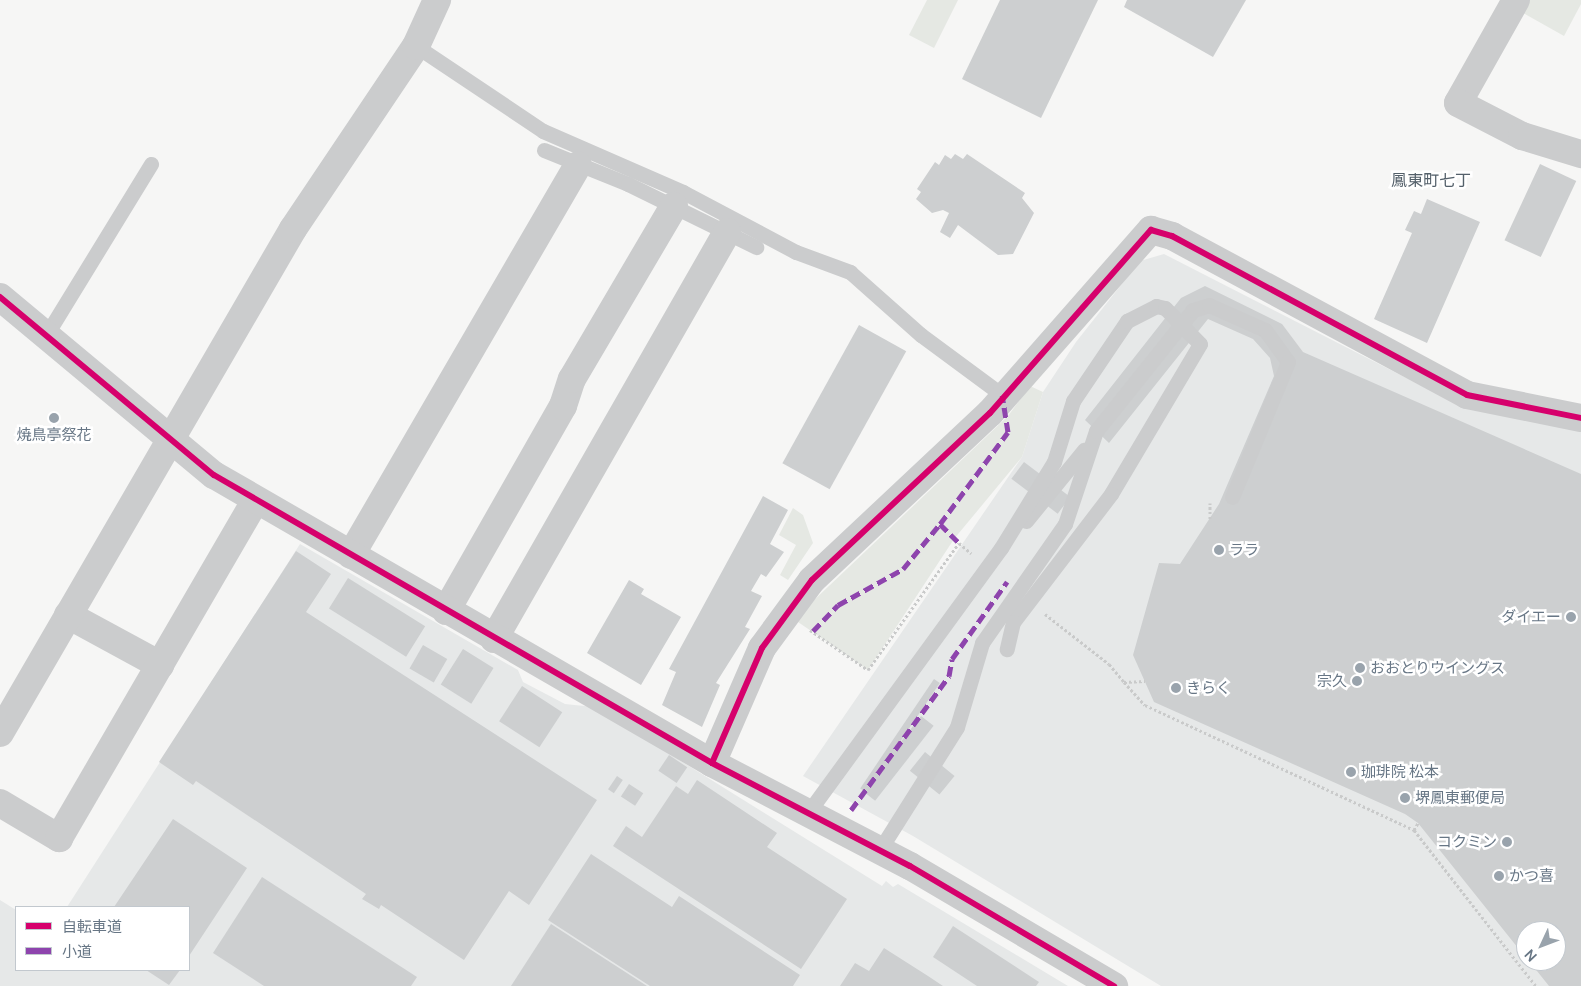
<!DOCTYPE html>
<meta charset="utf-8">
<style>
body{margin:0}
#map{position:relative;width:1581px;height:986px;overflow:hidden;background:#f6f6f5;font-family:Manrope,"Noto Sans JP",sans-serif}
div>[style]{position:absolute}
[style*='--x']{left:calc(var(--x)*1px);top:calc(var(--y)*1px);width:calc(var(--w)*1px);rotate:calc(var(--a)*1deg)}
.built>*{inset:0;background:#e6e8e8}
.green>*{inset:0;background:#e5e8e3}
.building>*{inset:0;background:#cdcfd0;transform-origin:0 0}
.path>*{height:3px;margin-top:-1.5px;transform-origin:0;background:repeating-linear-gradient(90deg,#c9caca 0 2.5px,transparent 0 5px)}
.service>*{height:15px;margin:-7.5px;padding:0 7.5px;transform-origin:7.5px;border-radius:7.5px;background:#cbcccd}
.minor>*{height:28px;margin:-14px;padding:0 14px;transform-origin:14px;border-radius:14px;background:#cbcccd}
.tertiary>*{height:28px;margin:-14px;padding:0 14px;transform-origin:14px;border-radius:14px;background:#cbcccd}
.service-bridge>*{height:15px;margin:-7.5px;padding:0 7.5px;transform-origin:7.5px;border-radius:7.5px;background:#cbcccd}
.quiet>*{height:5px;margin-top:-2.5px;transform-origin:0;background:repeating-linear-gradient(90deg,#8e44ad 0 10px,transparent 0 15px)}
.cycleway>*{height:6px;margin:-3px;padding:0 3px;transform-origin:3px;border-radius:3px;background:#d6006c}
.dots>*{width:14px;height:14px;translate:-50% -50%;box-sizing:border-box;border:2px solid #fff;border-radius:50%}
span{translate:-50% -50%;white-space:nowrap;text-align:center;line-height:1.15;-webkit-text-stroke:5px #fff;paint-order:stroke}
.poi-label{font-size:15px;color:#677685}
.left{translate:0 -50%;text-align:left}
.right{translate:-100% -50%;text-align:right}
.neighbourhood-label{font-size:16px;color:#54606a}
.legend{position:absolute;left:15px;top:906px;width:175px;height:65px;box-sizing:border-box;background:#fff;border:1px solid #c2c8ce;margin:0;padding:6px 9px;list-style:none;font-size:15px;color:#677685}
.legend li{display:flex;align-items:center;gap:10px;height:25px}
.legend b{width:25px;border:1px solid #c2c8ce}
.north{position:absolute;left:1516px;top:921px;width:50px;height:50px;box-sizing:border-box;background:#fff;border:1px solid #c2c8ce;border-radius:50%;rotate:227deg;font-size:14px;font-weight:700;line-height:20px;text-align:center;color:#677685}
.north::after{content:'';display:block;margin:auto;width:18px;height:22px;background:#99a3ac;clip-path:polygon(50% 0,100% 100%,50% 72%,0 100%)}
</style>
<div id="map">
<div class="built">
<div style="clip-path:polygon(evenodd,1164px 254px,1465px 408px,1581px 431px,1581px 986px,1161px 986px,913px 836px,803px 776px,1022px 457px,1043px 392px,1076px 342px,1140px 261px,1164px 254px,1526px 931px,1556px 931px,1556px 961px,1526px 961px,1526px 931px)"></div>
<div style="clip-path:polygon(300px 544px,518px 670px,523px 682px,565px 704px,594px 707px,882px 886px,886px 881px,893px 887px,898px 884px,1068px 986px,0 986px,0 900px,16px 910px,16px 970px,189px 970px,189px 907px,67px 907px)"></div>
</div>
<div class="green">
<div style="clip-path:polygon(927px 0,958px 0,934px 48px,909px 35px)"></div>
<div style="clip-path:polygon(1530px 0,1581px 0,1581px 4px,1564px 36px,1523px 13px)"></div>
<div style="clip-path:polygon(1030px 386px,1043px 392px,1022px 457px,954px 539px,868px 670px,798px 622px,810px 604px,1008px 416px)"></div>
<div style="clip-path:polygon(793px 508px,803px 515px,813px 543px,788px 580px,780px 575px,796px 545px,779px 535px)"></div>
</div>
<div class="building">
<div style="clip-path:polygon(1000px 0,1098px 0,1041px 118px,962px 79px)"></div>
<div style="clip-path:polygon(1127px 0,1246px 0,1213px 57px,1124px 7px)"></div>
<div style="clip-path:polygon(955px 154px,963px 159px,967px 154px,1025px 193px,1022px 198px,1034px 213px,1013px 254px,998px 255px,958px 225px,950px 238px,940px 232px,949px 213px,943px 210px,932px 213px,916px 199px,921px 192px,917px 189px,935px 162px,939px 165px,945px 155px,951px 159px)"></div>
<div style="left:1540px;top:164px;width:40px;height:84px;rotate:25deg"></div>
<div style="clip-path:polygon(1427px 199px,1480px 222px,1427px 343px,1374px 319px,1412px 233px,1405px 230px,1414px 211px,1421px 214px)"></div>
<div style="clip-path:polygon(1205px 286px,1282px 324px,1303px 352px,1581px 474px,1581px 986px,1549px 986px,1529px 961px,1556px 961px,1556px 931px,1526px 931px,1526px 958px,1418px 823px,1405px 814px,1154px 702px,1133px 655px,1159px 563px,1180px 564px,1219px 504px,1274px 376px,1270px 358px,1253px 339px,1208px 319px,1109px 443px,1085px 420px,1181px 298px)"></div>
<div style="left:859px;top:325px;width:54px;height:158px;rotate:29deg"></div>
<div style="left:1024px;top:462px;width:58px;height:21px;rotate:37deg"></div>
<div style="clip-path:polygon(763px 496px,788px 510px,770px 544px,784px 552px,766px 577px,761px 574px,751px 591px,762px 596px,745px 627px,750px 629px,716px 683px,720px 685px,702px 727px,662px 705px,676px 672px,669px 669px)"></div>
<div style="clip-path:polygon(296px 551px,331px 574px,306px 612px,597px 800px,529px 905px,509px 891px,464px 960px,381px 905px,379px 909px,362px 899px,366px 894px,196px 781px,193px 785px,159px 762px)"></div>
<div style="left:348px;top:578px;width:91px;height:36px;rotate:32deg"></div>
<div style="clip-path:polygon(629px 580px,644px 589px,641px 594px,681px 617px,641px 685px,587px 653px)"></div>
<div style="left:423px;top:645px;width:28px;height:27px;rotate:30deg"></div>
<div style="left:463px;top:649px;width:36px;height:42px;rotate:32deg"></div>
<div style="left:934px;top:679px;width:7px;height:132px;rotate:34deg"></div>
<div style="left:522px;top:686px;width:48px;height:42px;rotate:33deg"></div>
<div style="left:921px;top:716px;width:16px;height:95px;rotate:38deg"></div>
<div style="left:925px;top:752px;width:38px;height:24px;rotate:39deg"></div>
<div style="left:669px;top:755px;width:22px;height:19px;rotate:34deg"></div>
<div style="left:617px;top:776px;width:7px;height:16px;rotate:34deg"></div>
<div style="clip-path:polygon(697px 780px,777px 833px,767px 847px,847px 899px,801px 969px,613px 846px,626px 826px,642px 837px,676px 786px,688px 794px)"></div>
<div style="left:629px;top:784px;width:17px;height:15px;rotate:33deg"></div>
<div style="clip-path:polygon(173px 819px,247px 868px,189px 956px,189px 907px,114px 907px)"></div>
<div style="clip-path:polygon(591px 854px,672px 907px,679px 896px,800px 975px,793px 986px,650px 986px,548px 920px)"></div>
<div style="clip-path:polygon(262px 877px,417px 977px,411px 986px,264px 986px,213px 953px)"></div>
<div style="clip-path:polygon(551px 924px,647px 986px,511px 986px)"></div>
<div style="clip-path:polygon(953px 926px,1039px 982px,1036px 986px,977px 986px,933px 957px)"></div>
<div style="clip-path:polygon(884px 948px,928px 976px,943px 986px,840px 986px,855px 963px,869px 971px)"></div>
<div style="clip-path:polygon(146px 970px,180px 970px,169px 985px)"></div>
</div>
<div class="path">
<div style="--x:1210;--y:519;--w:16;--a:-90"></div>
<div style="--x:1045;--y:614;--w:81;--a:38"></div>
<div style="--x:1109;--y:664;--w:23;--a:50"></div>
<div style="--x:1124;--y:682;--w:21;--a:-3"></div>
<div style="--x:810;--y:630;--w:70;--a:34.6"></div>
<div style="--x:868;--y:670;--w:156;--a:-54.4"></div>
<div style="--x:959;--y:543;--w:16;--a:40"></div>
<div style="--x:1124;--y:682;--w:31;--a:48"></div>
<div style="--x:1145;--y:705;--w:297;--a:24.9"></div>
<div style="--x:1414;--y:830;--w:198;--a:52"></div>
<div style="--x:1414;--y:830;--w:8;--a:-60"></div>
</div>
<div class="service">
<div style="--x:416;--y:46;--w:153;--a:33.8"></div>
<div style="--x:543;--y:131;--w:153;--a:23.5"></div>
<div style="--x:683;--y:192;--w:128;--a:28"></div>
<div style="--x:796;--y:252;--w:58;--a:20.3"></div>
<div style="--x:850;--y:272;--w:95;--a:41.6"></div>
<div style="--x:921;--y:335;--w:101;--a:36.5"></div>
<div style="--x:544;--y:150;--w:91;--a:22"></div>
<div style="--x:628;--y:184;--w:143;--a:26.2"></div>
<div style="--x:45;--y:337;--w:203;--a:-58.5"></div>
<div style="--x:1026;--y:521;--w:92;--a:-50.8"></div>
<div style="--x:807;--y:814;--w:329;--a:-53.9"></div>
<div style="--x:1001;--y:548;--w:101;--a:-58.4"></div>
<div style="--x:1054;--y:462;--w:64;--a:-72.7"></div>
<div style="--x:1073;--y:401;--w:97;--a:-56"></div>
<div style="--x:1127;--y:321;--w:33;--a:-27"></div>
<div style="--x:1156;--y:306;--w:9;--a:13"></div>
<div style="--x:1165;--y:308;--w:50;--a:45.8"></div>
<div style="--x:1200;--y:344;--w:174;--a:120.7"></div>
<div style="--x:1111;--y:494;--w:161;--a:127.4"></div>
<div style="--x:1013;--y:622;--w:28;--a:103"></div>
<div style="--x:879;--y:851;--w:146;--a:-57.8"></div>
<div style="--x:957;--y:727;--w:88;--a:-73.4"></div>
<div style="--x:982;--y:643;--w:145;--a:-55.1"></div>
<div style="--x:1065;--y:524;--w:98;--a:-71.6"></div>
</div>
<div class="minor">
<div style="--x:1516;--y:0;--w:118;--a:119.4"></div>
<div style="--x:1458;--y:103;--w:72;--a:27.3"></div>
<div style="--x:1522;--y:136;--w:62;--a:17"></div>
<div style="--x:351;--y:555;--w:451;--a:-59.8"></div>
<div style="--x:446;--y:611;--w:236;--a:-60.3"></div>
<div style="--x:563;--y:406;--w:28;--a:-72"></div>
<div style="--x:572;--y:379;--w:201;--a:-59.5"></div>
<div style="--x:68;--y:615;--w:105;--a:28.5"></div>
<div style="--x:494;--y:639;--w:469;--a:-60.2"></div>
<div style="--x:712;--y:763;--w:125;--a:-66.5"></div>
<div style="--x:762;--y:648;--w:84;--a:-53.7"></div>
<div style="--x:812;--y:580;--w:244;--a:-43.2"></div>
<div style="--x:990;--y:413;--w:244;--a:-48.7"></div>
<div style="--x:1151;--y:230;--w:22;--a:16"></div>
<div style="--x:1172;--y:236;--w:335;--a:28.3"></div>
<div style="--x:1467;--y:395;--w:116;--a:11.4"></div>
<div style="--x:0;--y:803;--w:69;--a:30.7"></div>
<div style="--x:59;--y:838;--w:391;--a:-59.8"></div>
</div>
<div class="tertiary">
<div style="--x:0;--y:297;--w:278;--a:39.8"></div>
<div style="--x:214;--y:475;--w:575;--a:30.04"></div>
<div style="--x:712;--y:763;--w:223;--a:27.5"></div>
<div style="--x:910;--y:866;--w:237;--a:30.5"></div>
<div style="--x:0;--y:733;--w:583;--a:-59.83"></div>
<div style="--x:293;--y:229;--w:220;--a:-56.1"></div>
<div style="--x:416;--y:46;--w:51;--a:-65.5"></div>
</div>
<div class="service-bridge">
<div style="--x:1096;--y:431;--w:155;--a:-51.3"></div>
<div style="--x:1193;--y:310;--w:17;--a:-17"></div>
<div style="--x:1209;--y:305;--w:61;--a:24.1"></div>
<div style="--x:1265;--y:330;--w:39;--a:54"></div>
<div style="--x:1288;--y:362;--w:146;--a:112.5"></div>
</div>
<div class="quiet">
<div style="--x:940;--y:524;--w:27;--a:45"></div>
<div style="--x:813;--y:631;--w:36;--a:-46"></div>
<div style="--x:838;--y:605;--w:74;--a:-29"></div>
<div style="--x:903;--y:569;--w:58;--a:-50.6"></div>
<div style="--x:940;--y:524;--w:114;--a:-53.5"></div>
<div style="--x:1008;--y:432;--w:37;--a:-99"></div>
<div style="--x:851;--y:810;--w:166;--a:-53.8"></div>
<div style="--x:949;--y:676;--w:17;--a:-80"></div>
<div style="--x:952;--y:659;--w:95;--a:-54.5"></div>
</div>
<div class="cycleway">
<div style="--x:0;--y:297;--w:278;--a:39.8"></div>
<div style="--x:214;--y:475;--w:575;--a:30.04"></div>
<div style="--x:712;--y:763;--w:223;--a:27.5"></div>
<div style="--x:910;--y:866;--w:237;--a:30.5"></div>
<div style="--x:712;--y:763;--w:125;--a:-66.5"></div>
<div style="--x:762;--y:648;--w:84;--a:-53.7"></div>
<div style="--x:812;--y:580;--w:244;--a:-43.2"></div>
<div style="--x:990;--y:413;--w:244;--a:-48.7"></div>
<div style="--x:1151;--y:230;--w:22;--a:16"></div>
<div style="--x:1172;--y:236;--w:335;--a:28.3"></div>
<div style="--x:1467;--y:395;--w:116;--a:11.4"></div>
</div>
<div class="dots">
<div style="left:54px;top:418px;background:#99a3ac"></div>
<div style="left:1219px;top:550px;background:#99a3ac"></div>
<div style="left:1571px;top:617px;background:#99a3ac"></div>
<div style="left:1360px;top:668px;background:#99a3ac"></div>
<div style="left:1357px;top:681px;background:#99a3ac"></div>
<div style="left:1176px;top:688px;background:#99a3ac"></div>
<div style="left:1351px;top:772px;background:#99a3ac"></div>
<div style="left:1405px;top:798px;background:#99a3ac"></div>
<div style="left:1507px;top:842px;background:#99a3ac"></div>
<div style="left:1499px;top:876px;background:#99a3ac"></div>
</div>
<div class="poi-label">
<span style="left:54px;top:435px">焼鳥亭祭花</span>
<span class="left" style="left:1229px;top:550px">ララ</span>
<span class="right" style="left:1561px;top:617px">ダイエー</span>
<span class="left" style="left:1370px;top:668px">おおとりウイングス</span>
<span class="right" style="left:1347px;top:681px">宗久</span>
<span class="left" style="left:1186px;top:688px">きらく</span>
<span class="left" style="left:1361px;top:772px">珈琲院 松本</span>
<span class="left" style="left:1415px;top:798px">堺鳳東郵便局</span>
<span class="right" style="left:1497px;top:842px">コクミン</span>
<span class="left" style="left:1509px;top:876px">かつ喜</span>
</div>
<div class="neighbourhood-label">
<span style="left:1431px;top:180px">鳳東町七丁</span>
</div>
<ul class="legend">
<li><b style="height:6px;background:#d6006c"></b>自転車道</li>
<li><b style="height:6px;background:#8e44ad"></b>小道</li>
</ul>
<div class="north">N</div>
</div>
